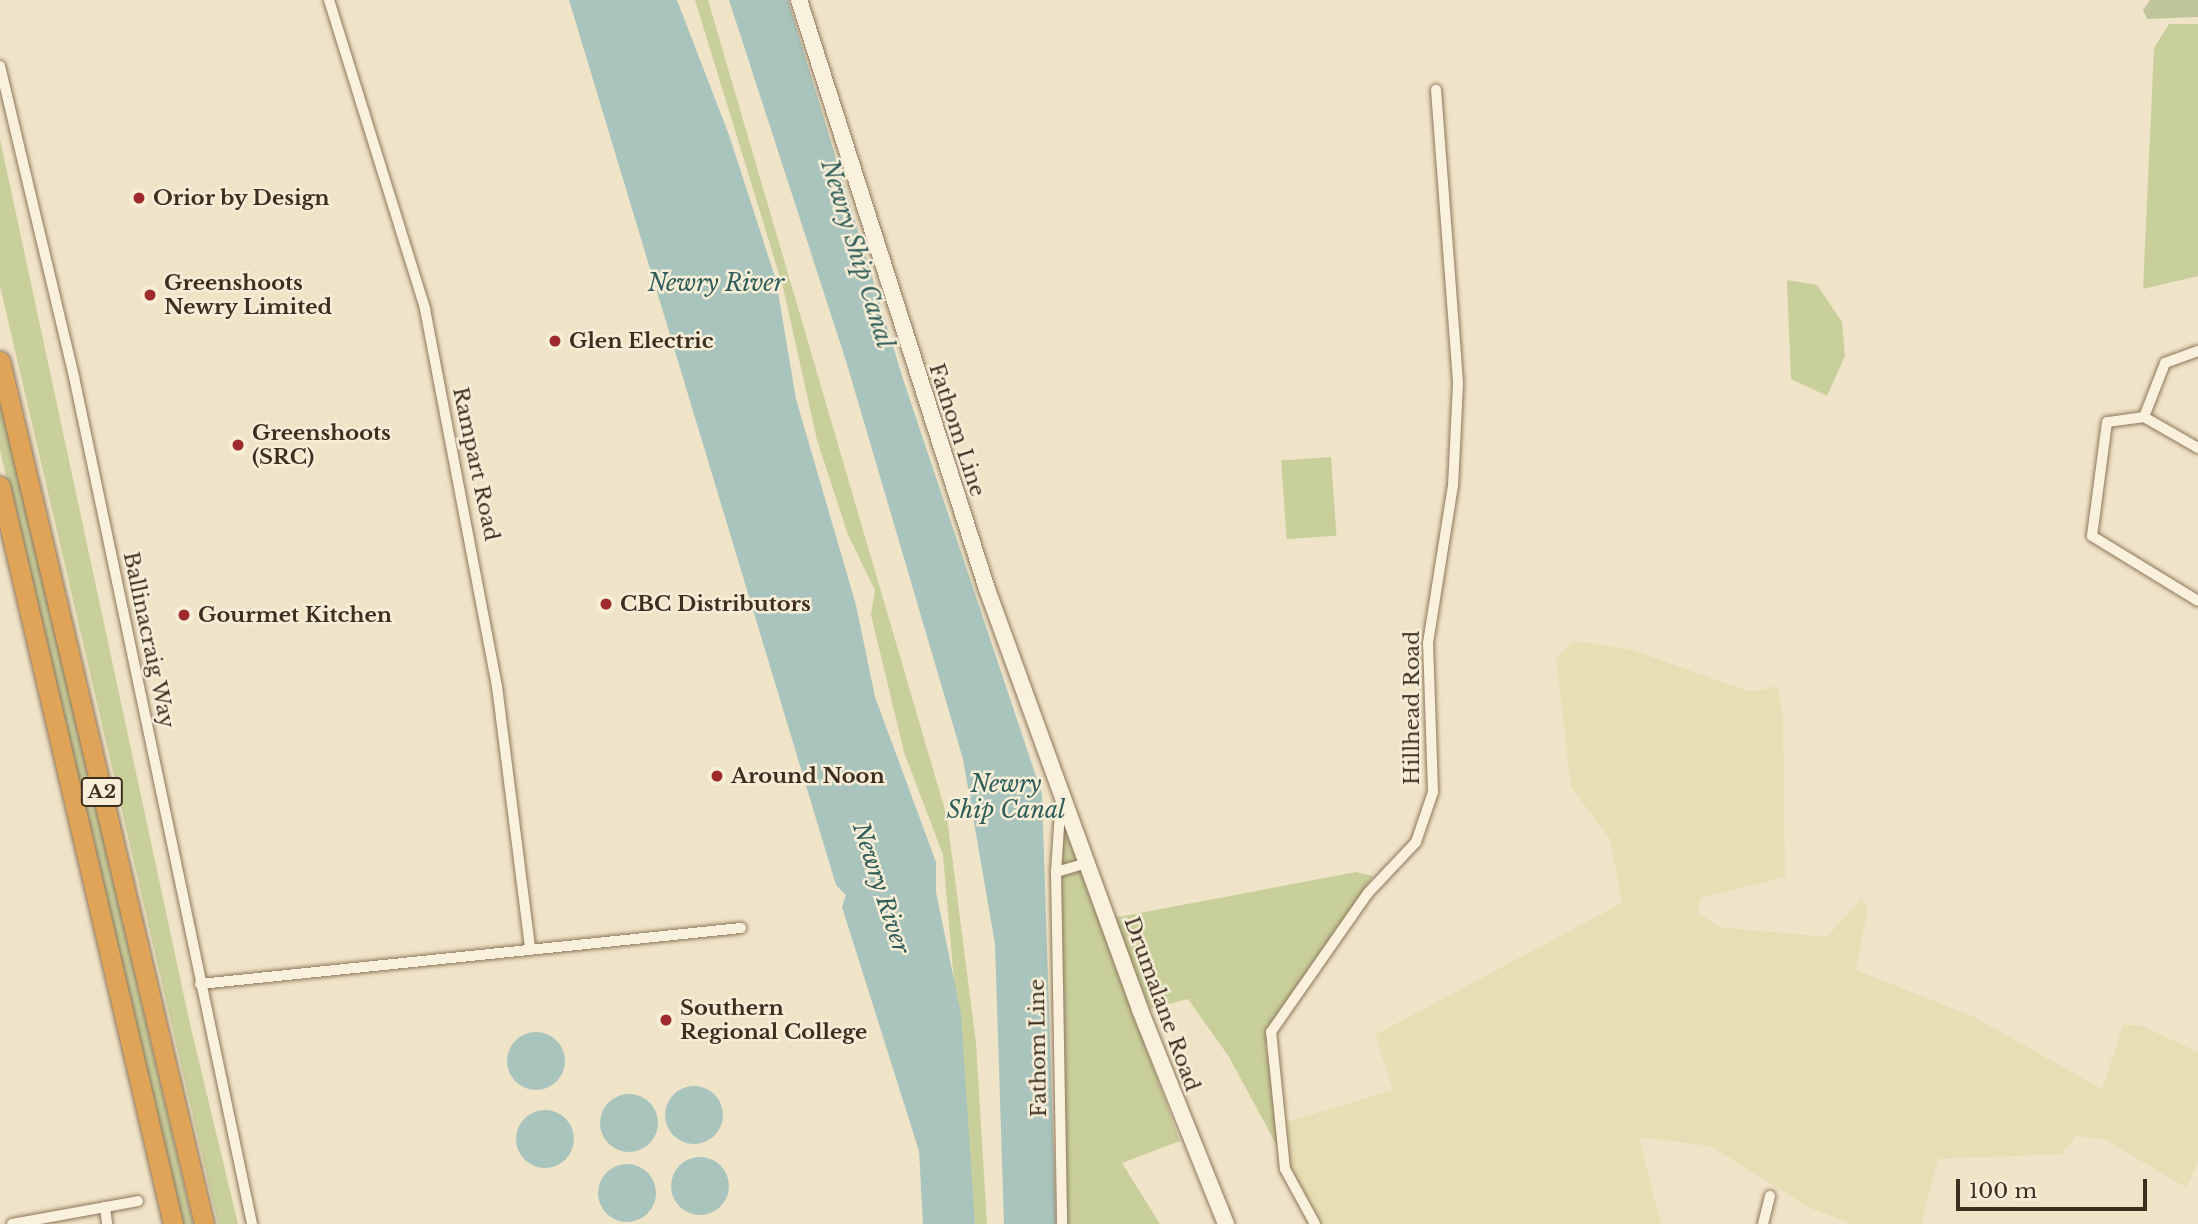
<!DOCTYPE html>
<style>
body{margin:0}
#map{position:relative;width:2198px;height:1224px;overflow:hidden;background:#f0e4c8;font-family:"Libre Baskerville",serif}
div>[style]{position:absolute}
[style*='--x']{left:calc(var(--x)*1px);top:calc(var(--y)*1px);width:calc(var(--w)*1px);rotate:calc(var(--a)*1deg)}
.farmland>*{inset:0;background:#e6deb5}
.green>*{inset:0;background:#c9cf9b;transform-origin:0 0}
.cemetery>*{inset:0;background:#bfc49a}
.water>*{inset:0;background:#a9c4bc}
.round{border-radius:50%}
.roads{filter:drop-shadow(0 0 2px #8d765c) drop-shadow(0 0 2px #8d765c)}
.street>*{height:10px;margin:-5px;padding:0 5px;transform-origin:5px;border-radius:5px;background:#faf1dc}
.secondary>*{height:16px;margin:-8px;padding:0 8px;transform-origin:8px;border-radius:8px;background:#faf1dc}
.highway>*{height:19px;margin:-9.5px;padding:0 9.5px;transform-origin:9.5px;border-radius:9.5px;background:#e0a458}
.dots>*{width:19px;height:19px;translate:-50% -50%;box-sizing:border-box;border:4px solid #f7eed8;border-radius:50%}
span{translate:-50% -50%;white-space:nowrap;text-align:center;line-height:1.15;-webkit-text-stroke:5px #f7eed8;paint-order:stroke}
.shield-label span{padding:2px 5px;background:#f7eed8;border:2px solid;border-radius:5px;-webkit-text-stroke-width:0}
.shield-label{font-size:19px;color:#3d2e20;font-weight:700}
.poi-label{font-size:21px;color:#3d2e20;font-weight:700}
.left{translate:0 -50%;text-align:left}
.street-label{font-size:21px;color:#3d2e20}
.water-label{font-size:23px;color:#2f5d5a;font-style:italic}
.scale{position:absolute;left:1956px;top:1179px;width:191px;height:32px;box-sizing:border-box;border:4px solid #3d2e20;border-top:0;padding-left:9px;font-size:21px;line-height:24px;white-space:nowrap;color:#3d2e20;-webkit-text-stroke:5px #f7eed8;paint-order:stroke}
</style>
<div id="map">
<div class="farmland">
<div style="clip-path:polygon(1573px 641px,1629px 649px,1751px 692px,1777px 686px,1783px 715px,1785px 877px,1700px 898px,1698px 913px,1719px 927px,1827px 937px,1861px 899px,1868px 907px,1856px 970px,1974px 1017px,2102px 1089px,2123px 1025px,2140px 1025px,2198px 1052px,2198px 1161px,2187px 1188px,2104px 1139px,2076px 1136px,2062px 1154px,1938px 1159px,1921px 1224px,1852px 1224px,1810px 1208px,1710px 1146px,1639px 1137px,1661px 1224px,1312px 1224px,1289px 1183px,1283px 1123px,1393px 1090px,1375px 1035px,1622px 903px,1610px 839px,1571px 787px,1556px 658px)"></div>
</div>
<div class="green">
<div style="clip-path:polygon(695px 0,708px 0,947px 817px,976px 1043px,987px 1224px,975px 1224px,943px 855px,904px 752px,871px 615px,875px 590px,848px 535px,817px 440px,783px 287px)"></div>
<div style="clip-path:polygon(2169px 24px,2198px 24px,2198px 276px,2143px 289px,2154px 48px)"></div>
<div style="clip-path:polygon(0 139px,190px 1024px,238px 1224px,218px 1224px,0 286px)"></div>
<div style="clip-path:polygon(1787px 280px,1817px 285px,1842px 322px,1845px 356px,1827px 396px,1791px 379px)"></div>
<div style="clip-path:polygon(0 397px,101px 829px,193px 1224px,182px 1224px,50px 665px,0 450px)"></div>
<div style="left:1331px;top:457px;width:79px;height:50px;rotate:86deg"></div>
<div style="clip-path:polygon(1057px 806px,1180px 1141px,1122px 1163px,1160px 1224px,1064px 1224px)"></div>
<div style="clip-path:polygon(1356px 872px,1373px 876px,1265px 1046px,1283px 1123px,1281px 1153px,1229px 1057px,1188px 999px,1150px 1009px,1113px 918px)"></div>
</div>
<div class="cemetery">
<div style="clip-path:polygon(2150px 0,2198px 0,2198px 17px,2147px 19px,2143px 10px)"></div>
</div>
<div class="water">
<div style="clip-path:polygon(569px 0,677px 0,729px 135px,776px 280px,796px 399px,856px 605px,875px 697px,936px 862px,936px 892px,961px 1014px,975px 1224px,923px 1224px,919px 1151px,842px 907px,846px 895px,836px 885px)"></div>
<div style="clip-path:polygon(729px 0,788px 0,903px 379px,1042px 794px,1056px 1224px,1004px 1224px,995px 944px,963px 759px,846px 361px)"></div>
<div class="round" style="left:507px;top:1032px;width:58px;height:58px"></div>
<div class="round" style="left:665px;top:1086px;width:58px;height:58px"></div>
<div class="round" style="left:600px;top:1094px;width:58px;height:58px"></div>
<div class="round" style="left:516px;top:1110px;width:58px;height:58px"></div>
<div class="round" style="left:671px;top:1157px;width:58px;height:58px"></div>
<div class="round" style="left:598px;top:1164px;width:58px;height:58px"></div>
</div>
<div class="roads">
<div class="street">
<div style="--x:329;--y:0;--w:324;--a:72.7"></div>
<div style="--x:425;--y:309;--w:384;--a:79.2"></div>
<div style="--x:497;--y:686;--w:264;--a:82.8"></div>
<div style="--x:0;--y:66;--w:320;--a:76.6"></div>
<div style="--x:74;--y:377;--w:866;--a:78.13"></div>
<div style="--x:2144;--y:417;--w:58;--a:-68.7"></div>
<div style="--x:2165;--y:363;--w:35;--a:-20"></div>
<div style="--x:2198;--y:448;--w:62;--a:-150.1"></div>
<div style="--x:2144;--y:417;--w:37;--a:172"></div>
<div style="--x:2107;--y:422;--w:115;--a:97.5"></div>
<div style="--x:2092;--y:536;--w:124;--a:31.5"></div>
<div style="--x:1061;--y:797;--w:75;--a:93.8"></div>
<div style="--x:1056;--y:872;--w:352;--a:89"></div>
<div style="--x:1056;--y:872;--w:32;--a:-16"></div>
<div style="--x:200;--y:984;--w:544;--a:-5.91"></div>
<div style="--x:105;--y:1207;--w:17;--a:83"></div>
<div style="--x:12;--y:1224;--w:128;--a:-10.3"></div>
<div style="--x:1315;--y:1224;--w:63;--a:-118.6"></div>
<div style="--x:1285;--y:1169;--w:138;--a:-95.8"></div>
<div style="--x:1271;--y:1032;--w:169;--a:-55.1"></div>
<div style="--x:1368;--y:893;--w:70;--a:-46.7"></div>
<div style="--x:1416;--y:842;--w:53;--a:-71.2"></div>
<div style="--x:1433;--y:792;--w:149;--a:-91.9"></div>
<div style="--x:1428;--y:643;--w:159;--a:-81"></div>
<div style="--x:1453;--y:486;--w:104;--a:-87.2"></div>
<div style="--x:1458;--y:382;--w:293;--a:-94.3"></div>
<div style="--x:1763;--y:1224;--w:29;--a:-76"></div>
</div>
<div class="secondary">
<div style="--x:799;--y:0;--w:618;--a:72.3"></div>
<div style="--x:987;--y:589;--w:448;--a:70"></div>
<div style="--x:1140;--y:1010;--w:231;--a:68.1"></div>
</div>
<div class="highway">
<div style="--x:0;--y:361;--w:887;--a:76.7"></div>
<div style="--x:0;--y:486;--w:758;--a:76.81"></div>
</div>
</div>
<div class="dots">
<div style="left:139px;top:198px;background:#9e2a2b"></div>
<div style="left:150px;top:295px;background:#9e2a2b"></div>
<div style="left:555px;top:341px;background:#9e2a2b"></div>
<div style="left:238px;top:445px;background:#9e2a2b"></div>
<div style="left:606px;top:604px;background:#9e2a2b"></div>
<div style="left:184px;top:615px;background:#9e2a2b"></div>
<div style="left:717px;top:776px;background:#9e2a2b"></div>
<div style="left:666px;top:1020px;background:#9e2a2b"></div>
</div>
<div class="shield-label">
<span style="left:102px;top:792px">A2</span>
</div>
<div class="poi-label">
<span class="left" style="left:153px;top:198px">Orior by Design</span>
<span class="left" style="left:164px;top:295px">Greenshoots<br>Newry Limited</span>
<span class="left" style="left:569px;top:341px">Glen Electric</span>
<span class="left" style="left:252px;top:445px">Greenshoots<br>(SRC)</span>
<span class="left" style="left:620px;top:604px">CBC Distributors</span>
<span class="left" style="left:198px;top:615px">Gourmet Kitchen</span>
<span class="left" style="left:731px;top:776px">Around Noon</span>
<span class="left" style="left:680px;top:1020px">Southern<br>Regional College</span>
</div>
<div class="street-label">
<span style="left:957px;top:430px;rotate:72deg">Fathom Line</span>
<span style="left:476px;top:464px;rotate:78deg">Rampart Road</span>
<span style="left:149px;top:640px;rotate:78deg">Ballinacraig Way</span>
<span style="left:1412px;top:708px;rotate:-90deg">Hillhead Road</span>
<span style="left:1162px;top:1004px;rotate:70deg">Drumalane Road</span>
<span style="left:1038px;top:1048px;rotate:-91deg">Fathom Line</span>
</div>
<div class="water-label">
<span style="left:857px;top:254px;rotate:73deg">Newry Ship Canal</span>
<span style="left:716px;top:283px">Newry River</span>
<span style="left:1006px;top:797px">Newry<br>Ship Canal</span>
<span style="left:881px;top:888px;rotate:72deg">Newry River</span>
</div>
<div class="scale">100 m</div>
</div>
